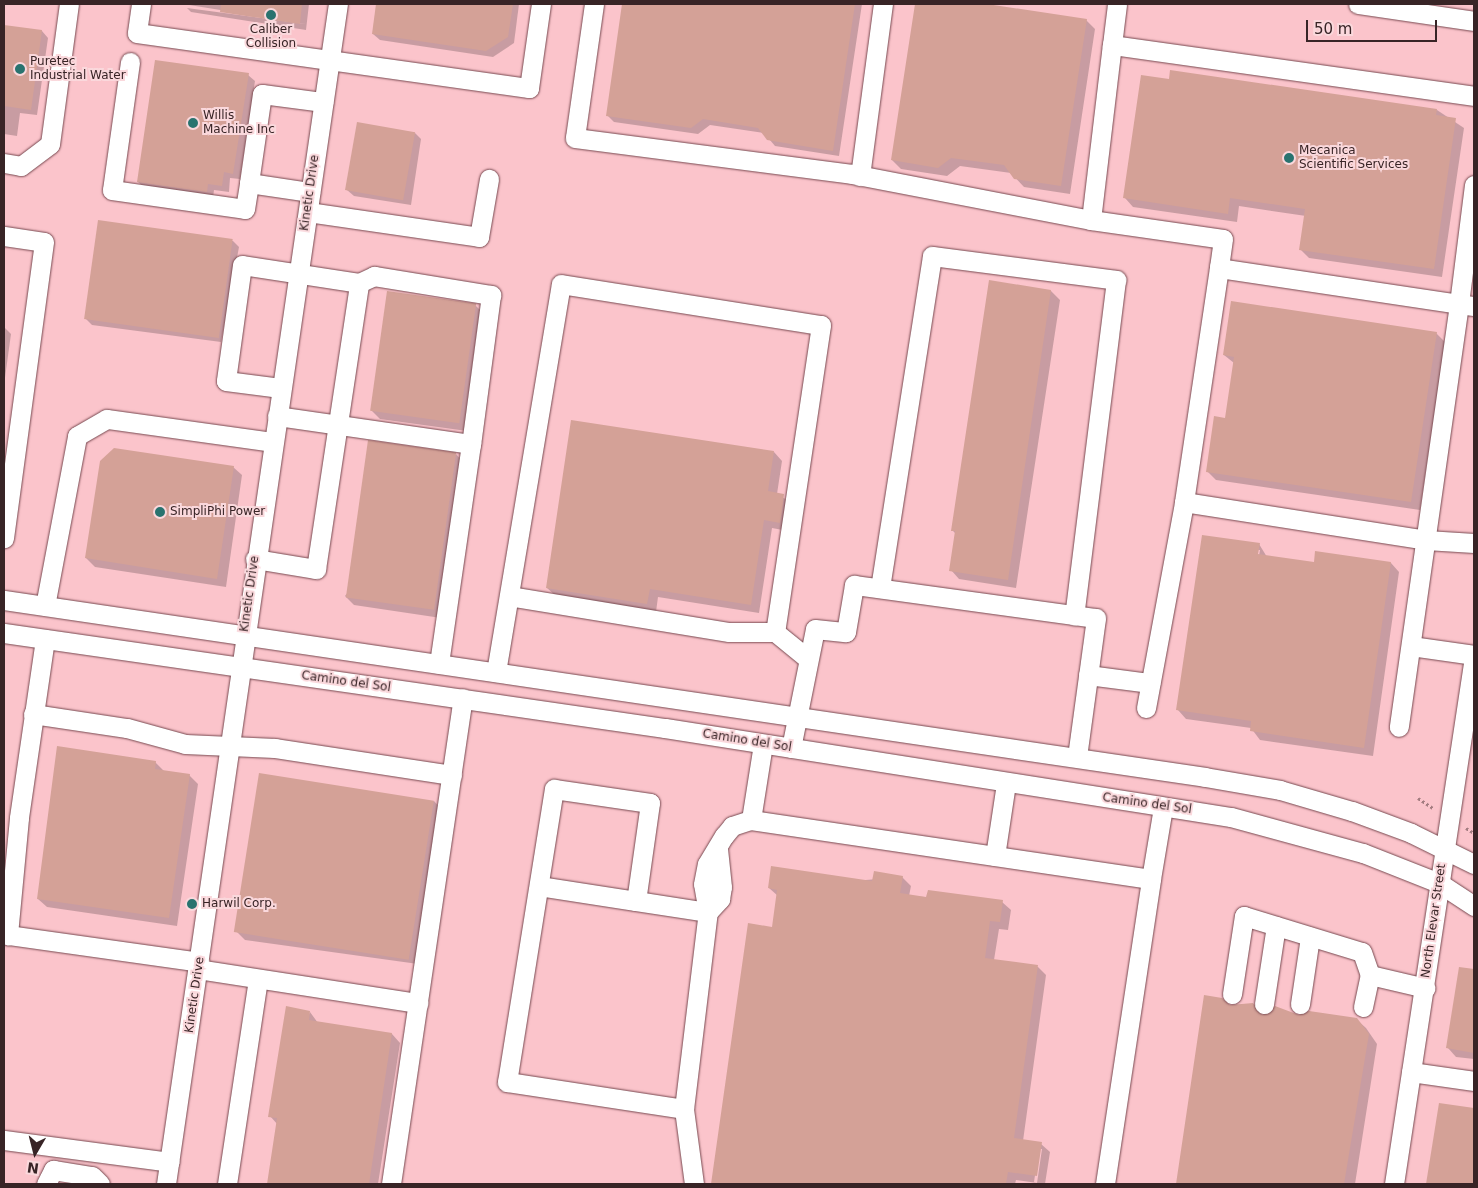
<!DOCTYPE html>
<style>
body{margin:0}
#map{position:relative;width:1478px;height:1188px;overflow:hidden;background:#fbc4cb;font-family:"DejaVu Sans",sans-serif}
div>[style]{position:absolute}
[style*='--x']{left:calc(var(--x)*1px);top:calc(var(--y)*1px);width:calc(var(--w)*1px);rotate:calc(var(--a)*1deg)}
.shadow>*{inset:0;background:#0003}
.building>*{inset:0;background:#d4a197;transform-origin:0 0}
.path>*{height:3px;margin-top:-1.5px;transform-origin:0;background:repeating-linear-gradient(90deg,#a37c80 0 2.5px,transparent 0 5px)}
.roads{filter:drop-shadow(0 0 1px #774950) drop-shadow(0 0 1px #774950)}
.minor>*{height:19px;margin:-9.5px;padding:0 9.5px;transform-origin:9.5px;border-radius:9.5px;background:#fff}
.dots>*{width:14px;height:14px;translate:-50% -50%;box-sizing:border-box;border:2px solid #fad8dc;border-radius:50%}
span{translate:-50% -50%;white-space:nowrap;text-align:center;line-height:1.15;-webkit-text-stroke:4px #fad8dc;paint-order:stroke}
.poi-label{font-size:12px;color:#382426}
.left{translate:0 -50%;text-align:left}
.street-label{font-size:12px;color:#382426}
.frame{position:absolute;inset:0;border:5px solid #382426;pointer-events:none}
.north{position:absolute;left:10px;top:1128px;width:50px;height:50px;-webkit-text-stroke:4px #fad8dc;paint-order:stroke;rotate:188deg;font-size:14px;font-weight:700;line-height:20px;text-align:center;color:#382426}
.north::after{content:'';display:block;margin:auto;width:18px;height:22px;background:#382426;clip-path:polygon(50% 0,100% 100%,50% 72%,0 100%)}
.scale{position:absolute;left:1306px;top:20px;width:131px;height:22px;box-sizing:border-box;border:2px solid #382426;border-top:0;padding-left:6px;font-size:15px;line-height:18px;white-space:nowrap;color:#382426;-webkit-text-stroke:4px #fad8dc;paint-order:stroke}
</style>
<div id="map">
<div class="shadow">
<div style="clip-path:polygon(183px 4px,309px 4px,306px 30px,191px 12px,187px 8px,306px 24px)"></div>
<div style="clip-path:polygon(378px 4px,519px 4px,514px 43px,493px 57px,380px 40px,373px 34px)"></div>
<div style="clip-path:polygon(624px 4px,862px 4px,839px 156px,775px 146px,764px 133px,710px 125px,698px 134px,614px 122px,607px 115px)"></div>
<div style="clip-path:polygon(916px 4px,978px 4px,1086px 20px,1095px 29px,1070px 194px,1024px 187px,1011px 173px,960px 166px,947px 176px,901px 169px,892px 160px)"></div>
<div style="clip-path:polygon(4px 26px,42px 31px,48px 38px,37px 115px,20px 113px,17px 136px,4px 134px)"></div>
<div style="clip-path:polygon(248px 75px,255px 81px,240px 179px,230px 178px,229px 192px,214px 190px,213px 198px,145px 188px,138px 182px)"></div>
<div style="clip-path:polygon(1437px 110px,1464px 128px,1442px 277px,1309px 258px,1301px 250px,1306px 216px,1239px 206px,1237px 222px,1133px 207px,1125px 198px)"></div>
<div style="clip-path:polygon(415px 133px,421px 139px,411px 205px,354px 196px,347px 190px)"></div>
<div style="clip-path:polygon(99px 221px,233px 241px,239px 247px,221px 342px,92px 325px,85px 318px)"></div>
<div style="clip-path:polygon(990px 282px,1051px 291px,1060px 300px,1016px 588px,959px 579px,951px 570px,956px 534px,952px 530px)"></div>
<div style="clip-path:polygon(475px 305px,484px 314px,467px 431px,380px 419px,371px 410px)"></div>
<div style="clip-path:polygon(4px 327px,11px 334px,4px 385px)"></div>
<div style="clip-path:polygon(1436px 333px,1445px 342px,1420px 510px,1216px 480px,1207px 471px,1226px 419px,1234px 363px,1224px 355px)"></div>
<div style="clip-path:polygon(774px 452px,782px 461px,777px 494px,792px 503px,788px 531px,772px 528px,759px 613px,658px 597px,656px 612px,556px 596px,547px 588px)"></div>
<div style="clip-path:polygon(456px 454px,464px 463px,441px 618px,354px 605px,345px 596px)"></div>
<div style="clip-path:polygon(233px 467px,242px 475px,226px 587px,95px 567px,86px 558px)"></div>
<div style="clip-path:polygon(evenodd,1259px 544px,1267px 557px,1315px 564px,1391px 563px,1399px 572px,1373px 756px,1260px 740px,1251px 728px,1186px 719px,1178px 710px,1259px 544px,1257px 550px,1260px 550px,1258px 561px,1257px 550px)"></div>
<div style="clip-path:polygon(155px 762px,164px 771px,189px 775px,198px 784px,177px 926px,47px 907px,38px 899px)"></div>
<div style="clip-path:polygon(434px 801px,442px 810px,418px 964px,245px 940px,237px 932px)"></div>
<div style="clip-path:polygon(evenodd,902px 877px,911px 886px,909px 896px,1002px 902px,1011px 910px,1008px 930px,999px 929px,994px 960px,1038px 967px,1046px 975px,1023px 1141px,1041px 1144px,1050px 1152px,1045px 1184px,1016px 1180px,1015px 1184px,712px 1184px,750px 924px,773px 928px,778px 896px,769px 888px,902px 877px,1039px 1149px,1042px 1149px,1037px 1183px,1034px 1182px,1039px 1149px)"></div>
<div style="clip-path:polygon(1460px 969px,1474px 971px,1474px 1059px,1456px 1057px,1448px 1048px)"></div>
<div style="clip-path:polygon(1205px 997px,1229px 1006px,1252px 1004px,1263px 1016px,1356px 1019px,1366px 1028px,1377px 1044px,1355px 1184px,1177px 1184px)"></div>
<div style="clip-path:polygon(310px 1012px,318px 1023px,392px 1034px,400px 1043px,378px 1184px,268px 1184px,278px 1125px,270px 1116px)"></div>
<div style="clip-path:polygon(1440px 1104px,1474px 1110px,1474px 1184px,1427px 1184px)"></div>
</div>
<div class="building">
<div style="clip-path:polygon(221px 4px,302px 4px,300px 24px,220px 12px)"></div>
<div style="clip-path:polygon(376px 4px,513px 4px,508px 37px,486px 51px,372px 34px)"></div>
<div style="clip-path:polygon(622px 4px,855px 4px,833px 151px,767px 140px,758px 128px,703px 119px,691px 128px,606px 116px)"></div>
<div style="clip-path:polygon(915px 4px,987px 4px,1087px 19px,1061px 186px,1014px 179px,1004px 165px,951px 158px,938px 168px,891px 160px)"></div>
<div style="clip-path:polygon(4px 25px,42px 30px,31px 110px,4px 106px)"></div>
<div style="clip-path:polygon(155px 60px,249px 73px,233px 174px,224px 172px,222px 186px,208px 184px,207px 192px,137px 182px)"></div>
<div style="clip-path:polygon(1170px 70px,1437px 109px,1436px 115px,1456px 118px,1434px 269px,1299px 250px,1305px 209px,1230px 198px,1228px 214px,1123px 198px,1141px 75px,1169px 79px)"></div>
<div style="left:357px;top:122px;width:59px;height:69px;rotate:10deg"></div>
<div style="left:98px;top:220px;width:136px;height:100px;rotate:8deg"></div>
<div style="clip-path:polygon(989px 280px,1051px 290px,1008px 580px,949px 571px,955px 531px,951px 531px)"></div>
<div style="left:387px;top:291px;width:90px;height:121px;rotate:8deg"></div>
<div style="clip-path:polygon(1231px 301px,1437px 332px,1411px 502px,1206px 472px,1214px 416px,1225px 418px,1234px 357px,1223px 355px)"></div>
<div style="clip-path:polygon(571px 420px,774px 451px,768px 491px,784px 494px,782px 510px,780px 523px,764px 520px,751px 605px,650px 589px,647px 604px,546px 588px)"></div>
<div style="left:368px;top:440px;width:89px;height:159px;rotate:8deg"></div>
<div style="clip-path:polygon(114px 448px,234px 466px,217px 579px,85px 558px,100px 461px)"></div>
<div style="clip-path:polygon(1202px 535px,1260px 543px,1258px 554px,1314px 562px,1315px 551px,1391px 562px,1364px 748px,1250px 731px,1251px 721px,1176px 710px)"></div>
<div style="clip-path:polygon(57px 746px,156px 761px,155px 769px,190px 774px,169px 918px,37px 899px)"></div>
<div style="left:259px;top:773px;width:177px;height:161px;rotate:9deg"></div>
<div style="clip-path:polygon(771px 866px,872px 881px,874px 871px,903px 876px,900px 893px,926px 897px,928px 890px,1003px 900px,1000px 922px,990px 921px,985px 958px,1038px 965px,1014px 1138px,1042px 1142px,1037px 1176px,1008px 1172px,1006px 1184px,711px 1184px,748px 923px,772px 927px,777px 890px,768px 888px)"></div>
<div style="clip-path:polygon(1459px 967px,1474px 969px,1474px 1053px,1446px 1048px)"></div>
<div style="clip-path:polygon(1204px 995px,1222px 998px,1230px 1005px,1253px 1003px,1262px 1015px,1275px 1006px,1299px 1015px,1309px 1011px,1357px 1018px,1369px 1034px,1344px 1184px,1176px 1184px)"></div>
<div style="clip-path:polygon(286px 1006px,310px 1011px,309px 1020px,392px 1033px,369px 1184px,267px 1184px,277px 1118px,268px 1117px)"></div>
<div style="clip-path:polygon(1439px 1103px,1474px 1108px,1474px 1184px,1426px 1184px)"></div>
</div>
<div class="path">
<div style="--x:1418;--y:798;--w:18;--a:34"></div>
<div style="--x:1466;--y:828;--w:9;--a:32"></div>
</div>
<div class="roads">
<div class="minor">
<div style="--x:141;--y:4;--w:29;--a:98"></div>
<div style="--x:137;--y:33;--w:396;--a:8"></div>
<div style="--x:529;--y:88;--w:85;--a:-81.9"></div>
<div style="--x:594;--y:4;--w:135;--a:98.1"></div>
<div style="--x:575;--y:138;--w:279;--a:7.4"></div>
<div style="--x:852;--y:174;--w:243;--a:10.9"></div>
<div style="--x:1091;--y:220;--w:176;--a:-83.2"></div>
<div style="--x:1112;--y:45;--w:366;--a:8"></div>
<div style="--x:1358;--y:4;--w:117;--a:8.3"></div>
<div style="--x:1112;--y:45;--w:41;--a:-83"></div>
<div style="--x:130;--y:62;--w:129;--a:98"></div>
<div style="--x:112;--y:190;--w:134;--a:8.1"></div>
<div style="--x:245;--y:209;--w:26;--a:-81"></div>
<div style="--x:249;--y:183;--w:62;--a:8.4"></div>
<div style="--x:4;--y:163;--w:17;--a:10"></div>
<div style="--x:21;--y:166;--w:36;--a:-37"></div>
<div style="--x:50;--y:144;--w:141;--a:-82.3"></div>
<div style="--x:860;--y:176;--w:174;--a:-82.4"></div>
<div style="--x:249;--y:183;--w:90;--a:-81.7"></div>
<div style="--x:262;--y:94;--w:62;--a:7.5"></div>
<div style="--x:1474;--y:185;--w:120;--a:97.2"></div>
<div style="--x:1459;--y:304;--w:15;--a:8"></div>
<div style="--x:308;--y:212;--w:173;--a:8.3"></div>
<div style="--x:479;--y:237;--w:59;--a:-80.2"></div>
<div style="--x:1091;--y:220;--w:133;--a:8.2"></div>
<div style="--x:1223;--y:239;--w:29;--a:98"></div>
<div style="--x:1219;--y:268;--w:243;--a:8.5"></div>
<div style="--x:1459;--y:304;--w:427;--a:98.1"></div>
<div style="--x:4;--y:236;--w:40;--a:8.5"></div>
<div style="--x:44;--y:242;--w:299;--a:97.7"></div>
<div style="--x:359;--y:283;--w:17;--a:-25"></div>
<div style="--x:374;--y:276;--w:119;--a:9.2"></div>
<div style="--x:491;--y:295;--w:150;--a:97.6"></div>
<div style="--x:277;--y:416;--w:196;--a:8.2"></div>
<div style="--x:471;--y:444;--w:222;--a:98.3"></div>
<div style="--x:1184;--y:502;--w:245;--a:8.9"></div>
<div style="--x:1426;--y:540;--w:48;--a:3.6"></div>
<div style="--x:255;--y:559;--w:62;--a:9.3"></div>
<div style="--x:316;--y:569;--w:289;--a:-81.4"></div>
<div style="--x:359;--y:283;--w:118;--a:-171.3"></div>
<div style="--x:242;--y:265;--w:117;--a:97.9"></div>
<div style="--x:226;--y:381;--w:55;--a:7.3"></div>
<div style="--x:880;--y:588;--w:336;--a:-81.1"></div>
<div style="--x:932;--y:256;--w:186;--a:7.4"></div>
<div style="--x:1116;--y:280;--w:338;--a:97.1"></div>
<div style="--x:509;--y:596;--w:223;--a:9.3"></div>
<div style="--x:729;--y:632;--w:46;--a:0"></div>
<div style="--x:4;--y:600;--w:1214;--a:8.38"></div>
<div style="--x:1205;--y:777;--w:76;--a:9.8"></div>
<div style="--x:1280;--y:790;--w:75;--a:16.3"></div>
<div style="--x:1352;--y:811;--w:63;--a:20.4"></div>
<div style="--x:1411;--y:833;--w:70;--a:26.2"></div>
<div style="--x:45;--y:606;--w:173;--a:-79.3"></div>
<div style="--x:77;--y:436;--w:34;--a:-30"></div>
<div style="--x:107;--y:419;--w:168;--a:7.9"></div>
<div style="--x:4;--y:633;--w:668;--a:8.18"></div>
<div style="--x:665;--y:728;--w:573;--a:8.94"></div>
<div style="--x:1231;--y:817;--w:137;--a:15.3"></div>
<div style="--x:1363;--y:853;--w:82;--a:21.5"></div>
<div style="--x:1439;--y:883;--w:42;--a:33.3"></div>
<div style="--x:45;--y:639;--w:181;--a:98.3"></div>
<div style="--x:19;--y:818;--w:118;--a:95.4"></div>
<div style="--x:8;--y:935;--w:193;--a:8"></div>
<div style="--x:1411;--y:646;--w:64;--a:8.1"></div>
<div style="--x:496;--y:672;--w:393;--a:-80.5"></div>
<div style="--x:561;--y:284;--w:263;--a:9"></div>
<div style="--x:821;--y:325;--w:310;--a:98.5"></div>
<div style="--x:775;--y:632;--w:41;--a:39.1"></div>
<div style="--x:1088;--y:675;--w:63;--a:7.4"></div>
<div style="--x:1146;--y:708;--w:209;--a:-79.5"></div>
<div style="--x:1184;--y:502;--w:237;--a:-81.5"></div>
<div style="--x:33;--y:714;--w:95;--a:8.5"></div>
<div style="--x:127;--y:728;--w:60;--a:15.4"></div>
<div style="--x:185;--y:744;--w:90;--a:2.5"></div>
<div style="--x:275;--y:748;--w:179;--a:8.7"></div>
<div style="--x:763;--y:744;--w:77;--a:99"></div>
<div style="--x:751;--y:820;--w:404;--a:8.4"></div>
<div style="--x:1151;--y:879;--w:73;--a:-80.5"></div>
<div style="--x:791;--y:748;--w:121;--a:-78.6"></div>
<div style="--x:815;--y:629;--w:31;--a:6"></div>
<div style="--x:846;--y:632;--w:48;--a:-80.3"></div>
<div style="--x:854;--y:585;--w:244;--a:7.8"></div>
<div style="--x:1096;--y:618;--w:140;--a:97.8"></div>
<div style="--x:995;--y:856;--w:74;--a:-81.4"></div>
<div style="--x:539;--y:886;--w:98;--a:8.8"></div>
<div style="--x:708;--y:912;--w:18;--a:-47"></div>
<div style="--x:720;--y:899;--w:12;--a:-81"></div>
<div style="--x:722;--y:887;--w:39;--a:-96"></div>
<div style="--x:198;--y:969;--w:223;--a:8.8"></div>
<div style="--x:1232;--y:994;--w:79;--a:-81.3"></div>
<div style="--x:1244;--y:916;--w:123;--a:17"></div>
<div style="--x:1362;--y:952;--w:24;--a:71"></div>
<div style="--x:1370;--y:975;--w:57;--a:13.3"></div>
<div style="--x:1264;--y:1004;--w:79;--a:-81.3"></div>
<div style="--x:1300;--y:1004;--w:68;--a:-81.5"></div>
<div style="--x:1363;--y:1007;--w:33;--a:-78"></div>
<div style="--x:1411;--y:1072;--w:64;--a:8.1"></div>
<div style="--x:684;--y:1109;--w:179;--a:-171.3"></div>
<div style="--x:507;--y:1082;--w:297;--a:-80.9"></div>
<div style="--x:554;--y:789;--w:97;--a:8.3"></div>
<div style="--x:650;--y:803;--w:99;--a:98.1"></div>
<div style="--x:636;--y:901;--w:73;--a:8.7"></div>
<div style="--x:4;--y:1140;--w:167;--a:7.5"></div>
<div style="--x:46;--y:1184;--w:16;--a:-63"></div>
<div style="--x:53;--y:1170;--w:39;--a:9"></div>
<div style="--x:92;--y:1176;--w:11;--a:45"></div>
<div style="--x:166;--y:1184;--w:1192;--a:-81.71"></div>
<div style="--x:227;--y:1184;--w:207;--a:-81.4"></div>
<div style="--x:391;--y:1184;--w:491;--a:-81.6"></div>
<div style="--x:694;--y:1184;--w:76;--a:-97.6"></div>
<div style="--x:684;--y:1109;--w:198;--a:-83.1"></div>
<div style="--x:708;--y:912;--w:28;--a:-100"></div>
<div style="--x:703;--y:884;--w:20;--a:-79"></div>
<div style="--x:707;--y:864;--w:33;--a:-59"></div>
<div style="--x:724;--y:836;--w:13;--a:-51"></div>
<div style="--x:732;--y:826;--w:20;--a:-18"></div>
<div style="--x:1105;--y:1184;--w:308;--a:-81.4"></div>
<div style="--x:1394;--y:1184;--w:533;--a:-81.37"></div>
</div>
</div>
<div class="dots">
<div style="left:271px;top:15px;background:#29736f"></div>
<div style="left:20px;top:69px;background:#29736f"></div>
<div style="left:193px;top:123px;background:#29736f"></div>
<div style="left:1289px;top:158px;background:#29736f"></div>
<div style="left:160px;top:512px;background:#29736f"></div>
<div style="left:192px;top:904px;background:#29736f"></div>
</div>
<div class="poi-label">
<span style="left:271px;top:37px">Caliber<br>Collision</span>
<span class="left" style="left:30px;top:69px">Puretec<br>Industrial Water</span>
<span class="left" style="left:203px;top:123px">Willis<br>Machine Inc</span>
<span class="left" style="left:1299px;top:158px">Mecanica<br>Scientific Services</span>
<span class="left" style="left:170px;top:512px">SimpliPhi Power</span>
<span class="left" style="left:202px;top:904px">Harwil Corp.</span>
</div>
<div class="street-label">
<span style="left:310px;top:193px;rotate:-82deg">Kinetic Drive</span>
<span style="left:250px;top:594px;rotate:-82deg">Kinetic Drive</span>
<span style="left:346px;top:682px;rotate:8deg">Camino del Sol</span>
<span style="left:747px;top:741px;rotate:9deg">Camino del Sol</span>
<span style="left:1147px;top:804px;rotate:8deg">Camino del Sol</span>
<span style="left:1434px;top:921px;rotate:-82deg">North Elevar Street</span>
<span style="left:195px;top:995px;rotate:-82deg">Kinetic Drive</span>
</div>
<div class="frame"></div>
<div class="north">N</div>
<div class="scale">50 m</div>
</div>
